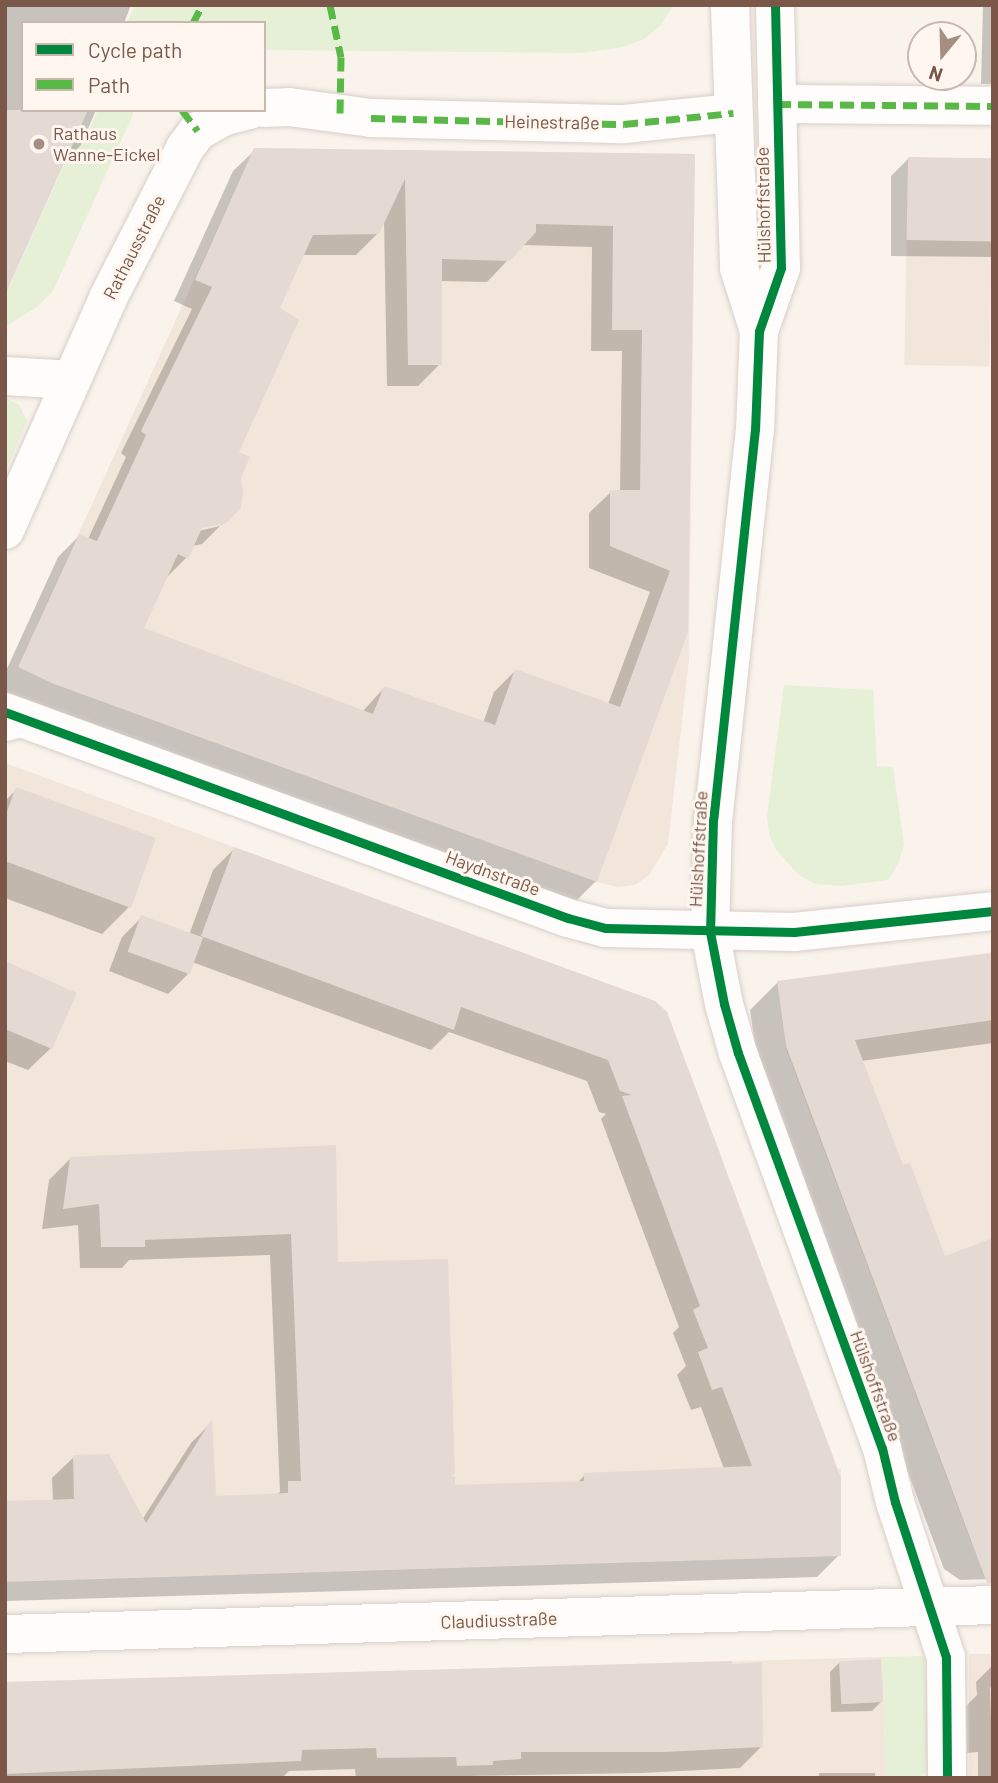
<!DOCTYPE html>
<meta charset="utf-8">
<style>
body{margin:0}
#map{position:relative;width:998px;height:1783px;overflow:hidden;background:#f9f3ec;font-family:Barlow,sans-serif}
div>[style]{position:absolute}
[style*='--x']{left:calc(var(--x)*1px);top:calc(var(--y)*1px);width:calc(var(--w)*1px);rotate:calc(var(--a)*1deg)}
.residential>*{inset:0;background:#f2e5d9;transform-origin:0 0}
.green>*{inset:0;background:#e6f0d6}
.shadow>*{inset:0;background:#0003;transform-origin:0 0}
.building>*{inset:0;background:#e5dad3;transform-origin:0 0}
.roads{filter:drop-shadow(0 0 2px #d8cec8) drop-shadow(0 0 2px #d8cec8)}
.street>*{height:38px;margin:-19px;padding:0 19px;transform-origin:19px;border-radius:19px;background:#fefdfc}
.secondary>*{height:38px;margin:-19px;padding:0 19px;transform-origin:19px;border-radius:19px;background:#fefdfc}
.quiet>*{height:7px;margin-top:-3.5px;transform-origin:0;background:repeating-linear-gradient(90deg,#58b947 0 14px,transparent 0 21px)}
.cycleway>*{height:9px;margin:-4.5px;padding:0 4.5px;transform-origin:4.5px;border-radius:4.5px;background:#00873e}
.dots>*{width:19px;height:19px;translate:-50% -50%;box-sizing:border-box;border:4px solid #fff7ef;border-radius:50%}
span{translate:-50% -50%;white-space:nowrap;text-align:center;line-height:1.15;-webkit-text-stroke:6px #fff7ef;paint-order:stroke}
.street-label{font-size:18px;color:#7a5749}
.poi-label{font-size:18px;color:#7a5749}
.left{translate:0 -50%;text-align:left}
.frame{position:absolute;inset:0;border:7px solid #7a5749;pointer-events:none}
.legend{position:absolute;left:21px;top:21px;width:245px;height:91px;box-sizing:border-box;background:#fff7ef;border:2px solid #cab7ad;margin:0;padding:9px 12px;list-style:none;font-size:21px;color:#7a5749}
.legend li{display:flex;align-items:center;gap:14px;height:35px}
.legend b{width:35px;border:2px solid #cab7ad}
.north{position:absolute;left:907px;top:21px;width:70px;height:70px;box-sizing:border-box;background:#fff7ef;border:2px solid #cab7ad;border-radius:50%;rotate:199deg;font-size:19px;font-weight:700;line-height:28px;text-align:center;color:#7a5749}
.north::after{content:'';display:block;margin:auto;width:24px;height:32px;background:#a68e82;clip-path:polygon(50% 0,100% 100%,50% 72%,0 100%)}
</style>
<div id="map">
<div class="residential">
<div style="clip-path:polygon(254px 148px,695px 154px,689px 659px,668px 844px,649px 875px,635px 885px,618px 887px,597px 882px,54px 684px,18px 667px)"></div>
<div style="left:908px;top:157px;width:85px;height:208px;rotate:1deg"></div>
<div style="clip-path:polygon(5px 763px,655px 1001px,667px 1012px,837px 1468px,841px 1469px,841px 1556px,5px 1582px)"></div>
<div style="clip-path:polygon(993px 952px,993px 1554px,987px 1554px,971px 1542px,786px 1049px,777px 981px)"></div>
<div style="left:969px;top:1654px;width:24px;height:124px"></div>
<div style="clip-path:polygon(882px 1657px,886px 1778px,5px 1778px,5px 1682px)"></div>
</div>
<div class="green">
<div style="clip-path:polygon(135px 5px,674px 5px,660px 26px,644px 39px,624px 47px,582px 53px,264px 50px,264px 23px,127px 23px)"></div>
<div style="clip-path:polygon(98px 110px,135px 110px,53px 291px,37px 307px,5px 327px,5px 284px,10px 285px,74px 143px,82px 145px)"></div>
<div style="clip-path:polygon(5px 398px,19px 405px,27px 421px,5px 473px)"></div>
<div style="clip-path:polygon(784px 685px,873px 690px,877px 766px,893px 767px,904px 845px,899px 862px,888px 880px,841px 886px,816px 884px,800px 876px,776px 850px,769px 834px,767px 817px)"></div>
<div style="clip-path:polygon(925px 1656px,930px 1767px,919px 1778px,886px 1778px,882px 1657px)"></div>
</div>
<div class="shadow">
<div style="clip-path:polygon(5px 5px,131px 5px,124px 23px,23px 23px,23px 110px,96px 110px,81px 145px,63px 163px,5px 287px)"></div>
<div style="clip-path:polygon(983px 5px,993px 5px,993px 84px,981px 84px)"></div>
<div style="clip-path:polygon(evenodd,255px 150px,693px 156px,686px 632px,596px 881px,574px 903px,32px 705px,5px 692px,5px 673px,58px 557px,79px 536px,88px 539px,126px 457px,121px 453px,192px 309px,174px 301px,233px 171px,255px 150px,384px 219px,387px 386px,418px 386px,440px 364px,440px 281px,487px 282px,522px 245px,592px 247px,591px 351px,622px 351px,620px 492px,611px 492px,589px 513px,589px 568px,650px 592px,608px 704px,515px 671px,494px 692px,483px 723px,384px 688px,362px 712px,141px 629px,165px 579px,186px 558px,192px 546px,202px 544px,220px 526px,194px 532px,193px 528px,221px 522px,221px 525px,239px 507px,237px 453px,278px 309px,302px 255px,356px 255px,378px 233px,384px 219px)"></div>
<div style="clip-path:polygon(909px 158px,993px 159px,993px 257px,891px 256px,891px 176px)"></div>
<div style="clip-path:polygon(17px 789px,129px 907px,102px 934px,5px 898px,5px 801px)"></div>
<div style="clip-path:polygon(234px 849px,654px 1002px,839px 1555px,817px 1577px,5px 1601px,5px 1503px,53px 1501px,52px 1478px,74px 1457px,142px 1520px,191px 1443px,211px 1423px,214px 1497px,276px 1495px,280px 1492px,270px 1255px,129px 1260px,122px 1268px,80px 1268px,78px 1225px,42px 1229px,49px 1180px,70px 1159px,334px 1147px,337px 1264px,453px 1473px,450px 1476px,454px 1486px,577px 1483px,585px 1475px,724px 1469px,701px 1407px,691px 1410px,677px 1375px,686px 1366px,673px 1333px,679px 1327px,601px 1119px,606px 1114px,599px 1112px,587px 1081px,449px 1032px,431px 1050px,192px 962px,187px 975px,168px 994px,109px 971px,122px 937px,142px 917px,189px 935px,213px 870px)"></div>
<div style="clip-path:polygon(993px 954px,993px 1043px,861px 1061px,902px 1167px,944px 1258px,993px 1579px,960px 1580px,944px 1569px,759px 1074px,750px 1010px,777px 983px)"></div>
<div style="clip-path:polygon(5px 963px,51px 1048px,28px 1070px,5px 1061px)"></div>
<div style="clip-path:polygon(839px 1663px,881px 1702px,872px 1711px,831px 1712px,830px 1672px)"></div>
<div style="clip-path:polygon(993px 1665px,993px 1685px,990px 1688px,993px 1778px,978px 1778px,978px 1752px,967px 1753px,966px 1706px,977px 1695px,976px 1682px)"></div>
<div style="clip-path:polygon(5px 1685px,762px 1746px,740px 1768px,641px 1773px,356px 1778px,355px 1769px,289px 1771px,282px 1778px,5px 1778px)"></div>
<div style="left:819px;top:1773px;width:56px;height:7px"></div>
</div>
<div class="building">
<div style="clip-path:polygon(5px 110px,88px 110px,5px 295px)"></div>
<div style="clip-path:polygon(evenodd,254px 148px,695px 154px,688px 632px,597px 882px,54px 684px,18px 667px,79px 534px,97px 541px,146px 435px,141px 431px,212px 287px,195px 280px,254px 148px,405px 179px,408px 365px,442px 365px,442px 259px,510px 261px,536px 232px,536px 224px,613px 226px,612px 330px,642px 330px,640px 490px,610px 490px,610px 546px,670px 571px,620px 707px,515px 669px,495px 725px,384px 686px,373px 714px,144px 628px,178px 554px,188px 559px,202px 528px,226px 523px,241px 508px,243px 493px,241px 478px,250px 457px,239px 452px,299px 320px,280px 308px,313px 235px,379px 234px,405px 179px)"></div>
<div style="left:908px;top:157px;width:85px;height:83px;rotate:1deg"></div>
<div style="clip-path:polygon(16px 787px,156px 838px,131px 908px,5px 861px,5px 817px)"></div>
<div style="clip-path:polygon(234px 847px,655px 1001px,667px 1012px,841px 1478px,841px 1556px,5px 1582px,5px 1501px,74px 1499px,73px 1455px,109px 1454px,146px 1523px,212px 1419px,216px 1496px,288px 1493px,288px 1481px,301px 1481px,291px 1234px,145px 1240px,145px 1247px,101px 1247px,99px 1204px,63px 1209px,70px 1157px,336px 1145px,338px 1262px,448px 1259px,455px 1474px,451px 1475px,455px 1477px,455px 1485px,584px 1481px,584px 1473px,752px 1466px,722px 1387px,712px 1390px,698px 1352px,708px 1348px,693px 1310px,700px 1306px,622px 1096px,632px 1095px,620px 1091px,608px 1060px,461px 1007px,454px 1030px,201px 936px)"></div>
<div style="left:141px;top:915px;width:66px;height:39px;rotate:20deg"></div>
<div style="clip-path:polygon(993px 953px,993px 1020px,855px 1040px,903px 1165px,910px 1163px,945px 1256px,993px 1238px,993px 1583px,987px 1583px,786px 1046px,777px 981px)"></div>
<div style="clip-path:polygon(5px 961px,77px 993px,52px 1049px,5px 1029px)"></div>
<div style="left:881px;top:1659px;width:43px;height:42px;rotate:87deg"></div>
<div style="clip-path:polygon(732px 1661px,732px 1664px,762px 1662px,763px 1747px,664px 1752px,521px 1752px,521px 1759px,493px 1761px,493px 1765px,457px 1766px,456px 1757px,377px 1758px,376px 1748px,302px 1750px,301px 1761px,5px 1774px,5px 1682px)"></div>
</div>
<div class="roads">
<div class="street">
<div style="--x:730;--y:5;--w:263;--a:88"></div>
<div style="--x:739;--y:268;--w:66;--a:72.4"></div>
<div style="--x:775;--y:5;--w:263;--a:88.7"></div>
<div style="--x:781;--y:268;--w:67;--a:109.2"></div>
<div style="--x:759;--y:331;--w:98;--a:92.3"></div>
<div style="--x:755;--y:429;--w:392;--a:96.1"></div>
<div style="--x:713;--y:819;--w:113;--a:91.5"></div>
<div style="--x:710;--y:932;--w:73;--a:79"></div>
<div style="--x:724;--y:1004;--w:51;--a:74.1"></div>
<div style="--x:738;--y:1053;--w:420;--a:70"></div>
<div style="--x:882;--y:1448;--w:56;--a:76.5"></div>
<div style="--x:895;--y:1502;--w:163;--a:71.8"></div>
<div style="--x:946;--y:1657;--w:121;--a:89.5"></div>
<div style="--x:777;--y:104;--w:216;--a:0.5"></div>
<div style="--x:264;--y:108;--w:25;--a:-2"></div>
<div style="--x:289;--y:107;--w:83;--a:7.6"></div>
<div style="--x:371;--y:118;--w:253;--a:1.4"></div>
<div style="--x:624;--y:124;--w:110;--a:-5.8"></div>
<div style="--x:5;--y:376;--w:67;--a:3.4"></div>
<div style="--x:5;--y:530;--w:256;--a:-66"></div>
<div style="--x:109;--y:296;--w:166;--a:-62.8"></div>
<div style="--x:185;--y:148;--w:21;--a:-53"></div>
<div style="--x:198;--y:131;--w:31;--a:-29"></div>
<div style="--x:225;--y:116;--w:25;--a:-14"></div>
<div style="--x:5;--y:712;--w:600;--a:20.1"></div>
<div style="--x:568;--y:918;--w:39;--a:15"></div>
<div style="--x:606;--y:928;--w:188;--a:1.2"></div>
<div style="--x:794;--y:932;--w:200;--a:-6"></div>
<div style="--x:5;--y:1634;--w:988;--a:-1.68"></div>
</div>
<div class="secondary">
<div style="--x:5;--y:722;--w:16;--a:-14"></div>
</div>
</div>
<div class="quiet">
<div style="--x:330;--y:5;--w:53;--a:78.1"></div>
<div style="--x:341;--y:57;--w:56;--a:91"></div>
<div style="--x:193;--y:23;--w:20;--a:-63"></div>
<div style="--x:777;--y:104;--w:216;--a:0.5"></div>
<div style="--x:182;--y:110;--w:26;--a:53"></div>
<div style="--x:371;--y:118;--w:253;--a:1.4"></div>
<div style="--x:624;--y:124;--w:110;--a:-5.8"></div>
</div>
<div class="cycleway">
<div style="--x:775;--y:5;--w:263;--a:88.7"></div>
<div style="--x:781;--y:268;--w:67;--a:109.2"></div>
<div style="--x:759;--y:331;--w:98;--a:92.3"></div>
<div style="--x:755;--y:429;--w:392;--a:96.1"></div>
<div style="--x:713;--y:819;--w:113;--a:91.5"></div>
<div style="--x:710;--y:932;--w:73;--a:79"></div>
<div style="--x:724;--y:1004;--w:51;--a:74.1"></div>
<div style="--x:738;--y:1053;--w:420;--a:70"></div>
<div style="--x:882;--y:1448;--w:56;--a:76.5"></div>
<div style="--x:895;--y:1502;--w:163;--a:71.8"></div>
<div style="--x:946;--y:1657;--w:121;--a:89.5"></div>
<div style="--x:5;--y:712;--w:600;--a:20.1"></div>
<div style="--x:568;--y:918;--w:39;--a:15"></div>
<div style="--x:606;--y:928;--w:188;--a:1.2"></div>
<div style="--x:794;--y:932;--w:200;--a:-6"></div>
</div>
<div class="dots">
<div style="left:39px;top:144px;background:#a68e82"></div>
</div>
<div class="street-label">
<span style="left:552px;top:122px;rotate:1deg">Heinestraße</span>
<span style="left:763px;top:205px;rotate:-91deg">Hülshoffstraße</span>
<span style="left:134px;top:247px;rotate:-63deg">Rathausstraße</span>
<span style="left:698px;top:849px;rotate:-87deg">Hülshoffstraße</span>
<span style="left:493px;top:873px;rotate:20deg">Haydnstraße</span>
<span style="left:876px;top:1386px;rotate:70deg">Hülshoffstraße</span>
<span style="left:499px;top:1620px;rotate:-2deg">Claudiusstraße</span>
</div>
<div class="poi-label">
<span class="left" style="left:53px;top:144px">Rathaus<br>Wanne-Eickel</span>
</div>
<div class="frame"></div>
<ul class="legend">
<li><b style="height:9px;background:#00873e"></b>Cycle path</li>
<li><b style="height:9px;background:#58b947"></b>Path</li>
</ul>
<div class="north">N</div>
</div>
